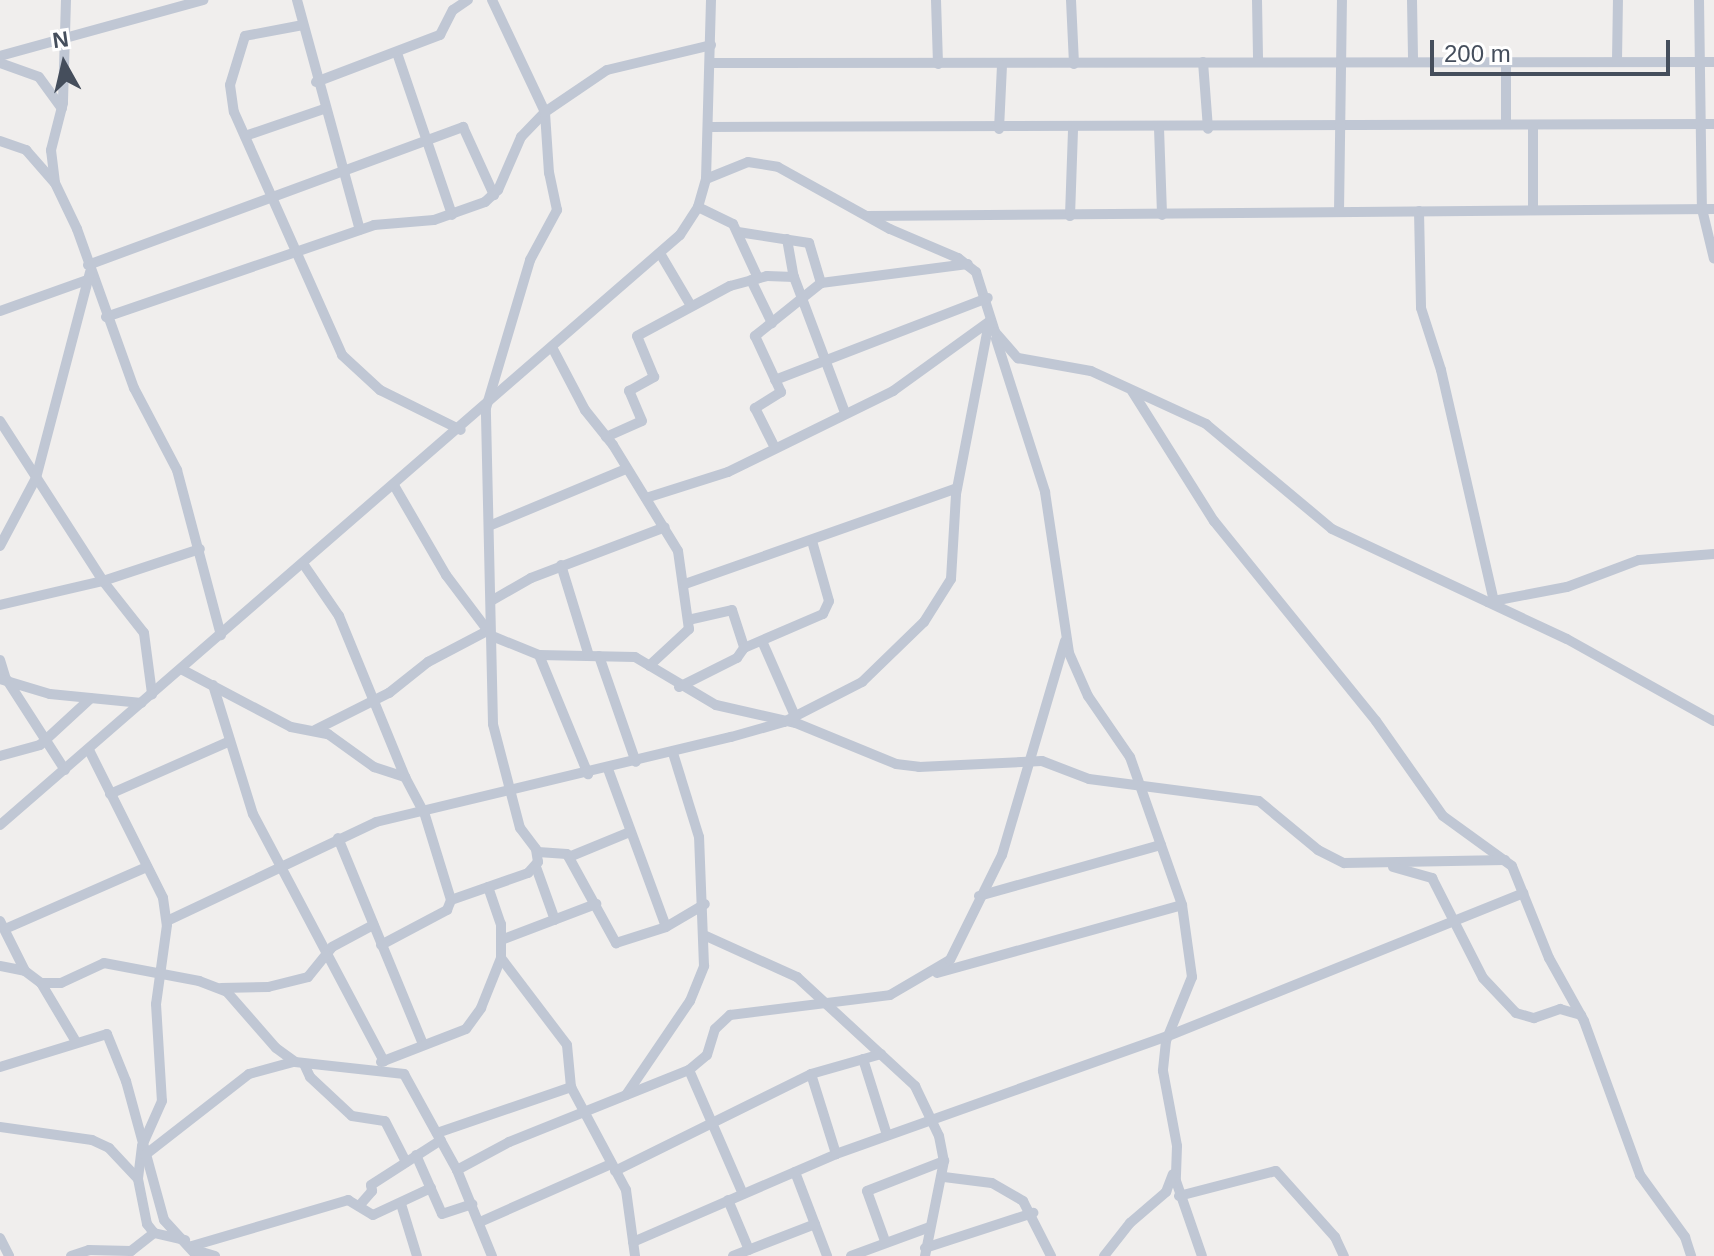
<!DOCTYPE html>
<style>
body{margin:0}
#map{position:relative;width:1714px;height:1256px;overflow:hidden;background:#f0eeed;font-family:Arial,sans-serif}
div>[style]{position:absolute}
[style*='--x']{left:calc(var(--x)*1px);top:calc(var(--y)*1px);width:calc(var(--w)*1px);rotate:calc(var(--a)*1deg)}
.minor>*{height:10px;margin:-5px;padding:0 5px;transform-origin:5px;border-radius:5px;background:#c0c7d4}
span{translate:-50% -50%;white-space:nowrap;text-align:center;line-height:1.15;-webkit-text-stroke:8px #fff;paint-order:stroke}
.north{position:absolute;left:24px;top:24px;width:80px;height:80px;-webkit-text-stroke:6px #fff;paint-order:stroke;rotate:352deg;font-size:22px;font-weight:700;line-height:32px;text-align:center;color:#454e5c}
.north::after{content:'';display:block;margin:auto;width:28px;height:36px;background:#454e5c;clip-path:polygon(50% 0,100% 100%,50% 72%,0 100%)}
.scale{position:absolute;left:1430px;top:40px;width:240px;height:36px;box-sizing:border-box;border:4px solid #454e5c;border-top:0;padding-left:10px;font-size:24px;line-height:28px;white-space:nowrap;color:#454e5c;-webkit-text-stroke:6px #fff;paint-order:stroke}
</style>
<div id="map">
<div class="minor">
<div style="--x:66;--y:0;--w:103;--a:91.7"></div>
<div style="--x:63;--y:103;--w:49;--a:104.3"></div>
<div style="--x:51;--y:150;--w:33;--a:83"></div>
<div style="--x:55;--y:183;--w:51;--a:64.4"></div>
<div style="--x:77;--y:229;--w:169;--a:70.3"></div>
<div style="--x:134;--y:388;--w:93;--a:62.3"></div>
<div style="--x:177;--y:470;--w:171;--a:75.1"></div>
<div style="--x:297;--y:0;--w:238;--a:74.7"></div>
<div style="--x:936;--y:0;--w:64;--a:88.2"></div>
<div style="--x:1071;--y:0;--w:64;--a:87.3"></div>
<div style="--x:1257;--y:0;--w:60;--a:89"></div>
<div style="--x:1412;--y:0;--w:60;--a:89"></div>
<div style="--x:1699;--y:0;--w:209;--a:89.2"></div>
<div style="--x:1702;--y:209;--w:51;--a:76.5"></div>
<div style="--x:303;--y:25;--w:59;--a:169.3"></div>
<div style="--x:245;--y:36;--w:51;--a:107"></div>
<div style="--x:230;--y:85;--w:27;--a:82"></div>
<div style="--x:234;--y:112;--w:266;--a:66"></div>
<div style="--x:342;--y:355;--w:52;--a:42.6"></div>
<div style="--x:380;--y:390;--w:90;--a:26.3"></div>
<div style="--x:397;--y:53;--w:171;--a:71.2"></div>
<div style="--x:0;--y:56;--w:211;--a:-15.4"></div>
<div style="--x:1506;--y:60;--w:63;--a:90"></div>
<div style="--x:1617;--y:61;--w:61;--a:-89.1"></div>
<div style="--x:1203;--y:62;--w:67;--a:85.7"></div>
<div style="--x:0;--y:63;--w:41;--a:19.7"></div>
<div style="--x:39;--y:77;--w:39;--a:54"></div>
<div style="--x:711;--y:63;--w:1003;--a:-0.06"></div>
<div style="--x:316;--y:82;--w:133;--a:-20.8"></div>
<div style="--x:440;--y:35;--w:28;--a:-63"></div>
<div style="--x:453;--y:10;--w:18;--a:-34"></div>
<div style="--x:710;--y:127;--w:1004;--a:-0.17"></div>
<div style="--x:1159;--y:128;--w:87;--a:88"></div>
<div style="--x:999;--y:129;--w:64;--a:-87.3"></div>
<div style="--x:245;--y:136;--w:83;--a:-18.9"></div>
<div style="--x:0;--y:141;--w:28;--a:19"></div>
<div style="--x:26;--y:150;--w:43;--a:48.8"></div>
<div style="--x:706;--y:179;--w:45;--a:-22"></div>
<div style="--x:748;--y:162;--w:30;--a:9"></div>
<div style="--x:778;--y:167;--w:128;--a:29"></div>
<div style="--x:890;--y:229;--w:74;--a:23.1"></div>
<div style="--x:958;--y:258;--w:23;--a:38"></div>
<div style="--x:976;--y:272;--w:63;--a:72.4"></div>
<div style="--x:995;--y:332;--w:35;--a:49"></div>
<div style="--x:1018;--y:358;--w:74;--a:10.1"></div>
<div style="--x:1091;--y:371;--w:127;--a:24.7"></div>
<div style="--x:1206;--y:424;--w:164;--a:39.8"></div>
<div style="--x:1332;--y:529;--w:259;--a:25.1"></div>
<div style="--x:1567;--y:639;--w:168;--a:29.2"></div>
<div style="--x:698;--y:207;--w:39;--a:26"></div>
<div style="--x:733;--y:224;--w:60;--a:65.2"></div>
<div style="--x:1533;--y:209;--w:84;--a:-90"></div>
<div style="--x:1419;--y:211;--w:97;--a:88.8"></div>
<div style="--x:1421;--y:308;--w:65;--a:72.1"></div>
<div style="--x:1441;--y:370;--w:237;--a:77.1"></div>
<div style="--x:1339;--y:212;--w:212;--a:-89.2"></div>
<div style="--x:868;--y:216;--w:846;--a:-0.47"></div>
<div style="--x:1070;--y:216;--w:86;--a:-88"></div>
<div style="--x:738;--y:232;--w:72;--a:8.8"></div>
<div style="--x:809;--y:243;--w:42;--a:73.3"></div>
<div style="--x:821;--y:283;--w:85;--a:141.2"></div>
<div style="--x:755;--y:336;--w:62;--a:65.1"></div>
<div style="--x:781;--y:392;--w:31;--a:148"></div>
<div style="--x:755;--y:408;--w:42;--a:63.4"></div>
<div style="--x:787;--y:239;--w:39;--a:80"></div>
<div style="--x:794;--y:277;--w:145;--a:69.4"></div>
<div style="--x:661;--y:255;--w:59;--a:59.5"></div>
<div style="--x:88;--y:265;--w:400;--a:-20.2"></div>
<div style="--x:463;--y:127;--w:75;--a:65.5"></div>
<div style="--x:751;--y:280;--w:48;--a:64"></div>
<div style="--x:821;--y:283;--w:148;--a:-7.4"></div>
<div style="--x:0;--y:311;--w:92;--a:-19.6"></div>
<div style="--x:106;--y:317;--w:283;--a:-18.9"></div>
<div style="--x:374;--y:225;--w:60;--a:-4.8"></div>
<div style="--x:434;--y:220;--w:54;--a:-19.4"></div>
<div style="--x:485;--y:202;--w:18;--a:-43"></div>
<div style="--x:498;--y:190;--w:58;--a:-66.5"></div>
<div style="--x:521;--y:137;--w:35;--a:-46"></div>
<div style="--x:545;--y:112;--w:75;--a:-34.1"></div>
<div style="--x:607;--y:70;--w:107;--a:-13.5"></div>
<div style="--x:996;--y:339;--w:161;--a:72.2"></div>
<div style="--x:1045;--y:492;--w:163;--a:81.5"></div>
<div style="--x:1069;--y:653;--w:47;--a:66.2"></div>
<div style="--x:1088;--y:696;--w:74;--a:55.5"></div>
<div style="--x:1130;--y:757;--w:157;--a:70.6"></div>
<div style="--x:1182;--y:905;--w:73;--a:82.1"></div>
<div style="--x:1192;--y:977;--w:69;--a:112.1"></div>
<div style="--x:1166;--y:1041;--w:30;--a:96"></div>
<div style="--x:1163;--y:1071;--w:76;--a:79.4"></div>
<div style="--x:1177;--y:1146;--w:35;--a:92"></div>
<div style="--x:1176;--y:1181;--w:79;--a:70.9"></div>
<div style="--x:553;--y:349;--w:69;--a:62.3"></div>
<div style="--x:585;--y:410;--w:45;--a:51.3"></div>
<div style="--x:613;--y:445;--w:124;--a:58.5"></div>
<div style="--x:678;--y:551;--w:79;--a:82"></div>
<div style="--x:689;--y:629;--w:54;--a:137.2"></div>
<div style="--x:775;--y:380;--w:228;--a:-21.1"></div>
<div style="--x:1132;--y:391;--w:154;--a:57.8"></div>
<div style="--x:1214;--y:521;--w:257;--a:51"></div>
<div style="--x:1376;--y:721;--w:116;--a:54.8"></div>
<div style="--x:1443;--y:816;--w:85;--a:35.9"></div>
<div style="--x:1512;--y:866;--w:99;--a:68.1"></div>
<div style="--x:1549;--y:958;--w:72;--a:60.9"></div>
<div style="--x:1584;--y:1021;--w:164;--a:70"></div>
<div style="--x:1640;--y:1175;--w:77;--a:54"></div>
<div style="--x:1685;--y:1237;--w:20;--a:72"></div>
<div style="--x:0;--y:421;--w:190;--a:57.2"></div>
<div style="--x:103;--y:581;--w:66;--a:51.7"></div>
<div style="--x:144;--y:633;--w:62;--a:82.5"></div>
<div style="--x:606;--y:437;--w:39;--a:-24"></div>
<div style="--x:642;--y:421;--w:33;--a:-113"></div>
<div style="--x:629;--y:391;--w:29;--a:-29"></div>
<div style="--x:654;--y:377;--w:44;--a:-112.5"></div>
<div style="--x:637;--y:336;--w:106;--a:-28.3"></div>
<div style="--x:730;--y:286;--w:38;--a:-15"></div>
<div style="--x:767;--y:276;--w:27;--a:2"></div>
<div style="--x:395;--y:487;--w:102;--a:59.9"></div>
<div style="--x:446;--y:575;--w:76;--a:53"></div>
<div style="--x:492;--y:636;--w:51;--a:22"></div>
<div style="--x:539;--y:655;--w:96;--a:1.2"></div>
<div style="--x:635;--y:657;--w:94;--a:30.7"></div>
<div style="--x:716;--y:705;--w:82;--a:12.7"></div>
<div style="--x:796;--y:723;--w:108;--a:22.3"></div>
<div style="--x:896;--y:764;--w:23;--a:7"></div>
<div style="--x:919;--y:767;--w:123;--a:-2.8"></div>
<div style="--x:1042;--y:761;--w:50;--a:21"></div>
<div style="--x:1089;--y:779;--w:171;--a:7.4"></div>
<div style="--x:1259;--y:801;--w:77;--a:39.7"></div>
<div style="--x:1318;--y:850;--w:29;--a:27"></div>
<div style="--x:1344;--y:863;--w:161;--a:-1.1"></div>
<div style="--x:646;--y:498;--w:86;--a:-17.6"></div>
<div style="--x:728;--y:472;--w:184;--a:-26.1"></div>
<div style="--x:893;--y:391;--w:120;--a:-35.8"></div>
<div style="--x:489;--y:526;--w:148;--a:-22.6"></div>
<div style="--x:0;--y:546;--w:77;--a:-62.1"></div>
<div style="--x:36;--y:478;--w:213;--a:-75.3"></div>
<div style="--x:304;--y:565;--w:62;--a:55.5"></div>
<div style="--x:339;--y:616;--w:174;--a:67.7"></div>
<div style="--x:561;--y:565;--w:95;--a:72.9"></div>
<div style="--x:685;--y:584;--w:288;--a:-19.4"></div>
<div style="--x:491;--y:601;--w:46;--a:-29.9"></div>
<div style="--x:531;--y:578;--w:143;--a:-20.8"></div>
<div style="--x:1488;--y:602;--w:80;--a:-10.8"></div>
<div style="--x:1567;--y:587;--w:77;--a:-20.6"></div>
<div style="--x:1639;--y:560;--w:75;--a:-4.6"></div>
<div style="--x:0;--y:605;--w:106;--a:-13.1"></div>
<div style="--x:103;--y:581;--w:102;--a:-18.3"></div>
<div style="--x:688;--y:620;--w:45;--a:-12.8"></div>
<div style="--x:732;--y:610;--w:40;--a:72"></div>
<div style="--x:762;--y:641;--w:82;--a:66.3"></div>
<div style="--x:539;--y:655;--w:129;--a:67.6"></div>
<div style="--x:599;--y:656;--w:112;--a:70.8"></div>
<div style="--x:0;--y:660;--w:21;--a:73"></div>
<div style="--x:181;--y:669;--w:124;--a:27.8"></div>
<div style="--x:291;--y:727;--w:38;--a:11"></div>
<div style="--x:328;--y:734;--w:57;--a:35.7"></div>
<div style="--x:374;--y:767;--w:33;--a:18"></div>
<div style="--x:405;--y:777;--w:40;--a:62"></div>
<div style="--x:424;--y:812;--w:92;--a:72.9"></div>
<div style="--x:0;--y:679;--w:52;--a:16.7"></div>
<div style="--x:50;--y:694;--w:92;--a:5.6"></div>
<div style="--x:7;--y:680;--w:107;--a:57.2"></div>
<div style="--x:213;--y:685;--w:135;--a:72.8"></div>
<div style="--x:253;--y:814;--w:280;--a:62.1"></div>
<div style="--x:679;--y:687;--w:65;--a:-26.6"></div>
<div style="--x:737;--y:658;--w:12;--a:-55"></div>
<div style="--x:744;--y:648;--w:86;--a:-23.3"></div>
<div style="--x:823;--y:614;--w:14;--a:-65"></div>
<div style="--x:829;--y:601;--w:62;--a:-105.8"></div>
<div style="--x:315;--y:730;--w:83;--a:-26.6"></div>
<div style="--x:389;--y:693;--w:50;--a:-38.5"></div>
<div style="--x:428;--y:662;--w:67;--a:-27.7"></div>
<div style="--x:89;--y:750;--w:165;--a:63.4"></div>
<div style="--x:163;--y:898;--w:27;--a:82"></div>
<div style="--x:167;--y:925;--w:80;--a:97.9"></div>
<div style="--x:156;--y:1004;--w:97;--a:86.5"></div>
<div style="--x:162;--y:1101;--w:49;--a:114"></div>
<div style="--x:142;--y:1146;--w:33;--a:97"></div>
<div style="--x:138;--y:1179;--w:46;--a:78.7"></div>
<div style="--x:147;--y:1224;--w:11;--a:52"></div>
<div style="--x:154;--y:1233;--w:32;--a:13"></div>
<div style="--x:0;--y:756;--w:41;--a:-15.4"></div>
<div style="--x:40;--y:745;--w:69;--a:-42.7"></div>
<div style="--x:608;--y:769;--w:168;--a:69.8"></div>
<div style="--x:110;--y:794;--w:131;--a:-23.8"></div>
<div style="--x:0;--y:825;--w:900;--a:-40.95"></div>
<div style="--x:680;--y:235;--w:33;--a:-57"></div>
<div style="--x:698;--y:207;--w:29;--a:-74"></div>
<div style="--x:706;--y:179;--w:179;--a:-88.4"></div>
<div style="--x:338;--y:838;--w:223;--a:67.6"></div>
<div style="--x:538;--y:852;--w:29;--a:4"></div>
<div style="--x:567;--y:854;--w:102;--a:61.2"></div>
<div style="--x:616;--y:943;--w:52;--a:-17.7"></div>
<div style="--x:666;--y:927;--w:45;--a:-30.5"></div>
<div style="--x:569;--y:857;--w:66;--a:-22.3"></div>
<div style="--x:536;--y:867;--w:56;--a:70.3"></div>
<div style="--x:1393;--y:867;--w:41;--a:15.8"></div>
<div style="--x:1432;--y:878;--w:112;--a:63"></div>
<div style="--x:1483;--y:978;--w:48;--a:46.7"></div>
<div style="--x:1516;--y:1013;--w:19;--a:16"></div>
<div style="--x:1534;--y:1018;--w:28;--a:-19"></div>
<div style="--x:1560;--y:1009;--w:22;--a:16"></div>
<div style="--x:488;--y:887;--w:39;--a:71"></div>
<div style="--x:501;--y:924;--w:34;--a:90"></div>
<div style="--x:501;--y:958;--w:109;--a:52.8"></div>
<div style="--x:567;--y:1045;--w:42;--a:84.6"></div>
<div style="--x:571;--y:1087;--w:117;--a:61.9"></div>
<div style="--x:626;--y:1190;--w:67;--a:82.2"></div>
<div style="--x:979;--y:896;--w:189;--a:-15.7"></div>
<div style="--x:0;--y:921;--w:56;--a:63.4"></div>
<div style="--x:25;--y:971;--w:20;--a:37"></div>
<div style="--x:41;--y:983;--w:66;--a:59.2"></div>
<div style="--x:167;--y:921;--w:231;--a:-25.3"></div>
<div style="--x:376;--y:822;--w:365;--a:-13.5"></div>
<div style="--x:731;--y:737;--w:55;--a:-15.8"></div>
<div style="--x:784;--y:722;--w:88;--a:-27.1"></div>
<div style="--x:862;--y:682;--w:86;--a:-44.1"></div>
<div style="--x:924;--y:622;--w:51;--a:-57.9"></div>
<div style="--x:951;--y:579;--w:85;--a:-86.6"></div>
<div style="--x:956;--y:494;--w:175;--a:-79.1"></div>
<div style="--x:5;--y:929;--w:155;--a:-23.6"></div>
<div style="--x:706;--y:936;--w:100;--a:24.3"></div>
<div style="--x:797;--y:977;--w:161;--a:42.7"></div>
<div style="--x:915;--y:1086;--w:55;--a:64.4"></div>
<div style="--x:939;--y:1136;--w:25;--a:79"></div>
<div style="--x:944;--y:1161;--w:97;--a:101.3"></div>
<div style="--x:501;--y:940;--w:102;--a:-20.8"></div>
<div style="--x:381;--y:945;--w:75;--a:-27.9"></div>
<div style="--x:447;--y:910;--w:11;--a:-68"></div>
<div style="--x:451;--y:900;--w:82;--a:-19.3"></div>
<div style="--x:528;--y:873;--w:15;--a:-48"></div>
<div style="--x:538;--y:862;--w:13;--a:-99"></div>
<div style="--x:536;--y:849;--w:26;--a:-127"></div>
<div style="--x:520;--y:828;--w:107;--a:-104.6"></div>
<div style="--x:493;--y:724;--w:316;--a:-91.3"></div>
<div style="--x:486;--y:408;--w:154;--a:-73.4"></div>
<div style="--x:530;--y:260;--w:57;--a:-61.6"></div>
<div style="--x:557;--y:210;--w:38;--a:-102"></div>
<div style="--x:549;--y:173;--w:61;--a:-93.8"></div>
<div style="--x:545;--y:112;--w:124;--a:-115.3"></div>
<div style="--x:0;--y:966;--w:25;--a:11"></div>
<div style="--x:937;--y:973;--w:254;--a:-15.5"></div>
<div style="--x:41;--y:983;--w:20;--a:0"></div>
<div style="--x:61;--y:983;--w:47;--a:-24.9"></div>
<div style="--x:104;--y:963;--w:97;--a:10.7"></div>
<div style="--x:199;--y:981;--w:30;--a:21"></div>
<div style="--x:227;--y:992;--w:74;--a:48.8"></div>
<div style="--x:276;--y:1048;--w:24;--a:36"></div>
<div style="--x:295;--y:1062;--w:110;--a:6.3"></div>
<div style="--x:404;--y:1074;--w:110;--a:61.1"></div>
<div style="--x:457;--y:1170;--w:93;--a:67.9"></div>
<div style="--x:221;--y:988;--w:47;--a:-1.2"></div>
<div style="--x:268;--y:987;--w:41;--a:-14"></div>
<div style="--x:308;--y:977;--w:38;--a:-51"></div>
<div style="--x:332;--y:947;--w:47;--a:-28.2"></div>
<div style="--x:863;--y:1059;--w:80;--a:72.5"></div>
<div style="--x:381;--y:1062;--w:91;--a:-21.2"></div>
<div style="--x:466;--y:1029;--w:26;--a:-54"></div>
<div style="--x:481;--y:1008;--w:54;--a:-68.2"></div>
<div style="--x:304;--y:1064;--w:14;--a:65"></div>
<div style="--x:310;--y:1077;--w:57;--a:42.9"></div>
<div style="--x:352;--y:1116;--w:33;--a:9"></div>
<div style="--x:385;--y:1121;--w:46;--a:62.9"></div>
<div style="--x:0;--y:1067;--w:112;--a:-17.1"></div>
<div style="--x:107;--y:1034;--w:51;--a:68"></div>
<div style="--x:126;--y:1081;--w:144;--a:74.7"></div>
<div style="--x:164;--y:1220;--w:49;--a:47.5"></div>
<div style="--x:689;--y:1070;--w:135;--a:66.5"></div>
<div style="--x:811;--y:1074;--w:84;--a:72.6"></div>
<div style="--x:626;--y:1095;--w:114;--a:-55.8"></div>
<div style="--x:690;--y:1001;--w:38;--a:-68"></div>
<div style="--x:704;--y:966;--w:129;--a:-92.2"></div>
<div style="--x:699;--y:837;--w:88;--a:-107.2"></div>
<div style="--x:0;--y:1127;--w:93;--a:8"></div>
<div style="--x:92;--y:1140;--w:19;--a:25"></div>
<div style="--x:109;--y:1148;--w:42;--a:46.9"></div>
<div style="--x:437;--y:1133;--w:142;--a:-18.9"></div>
<div style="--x:145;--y:1155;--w:132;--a:-37.9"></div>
<div style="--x:249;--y:1074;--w:46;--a:-15.3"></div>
<div style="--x:416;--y:1155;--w:64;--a:66.2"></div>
<div style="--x:442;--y:1214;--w:32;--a:-18"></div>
<div style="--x:457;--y:1170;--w:59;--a:-28.3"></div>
<div style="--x:509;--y:1142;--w:194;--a:-21.8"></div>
<div style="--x:689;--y:1070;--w:23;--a:-40"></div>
<div style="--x:707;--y:1055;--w:27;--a:-73"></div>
<div style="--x:715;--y:1029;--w:21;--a:-43"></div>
<div style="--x:730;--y:1015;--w:161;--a:-7.1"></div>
<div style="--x:890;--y:995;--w:69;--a:-30.3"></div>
<div style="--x:950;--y:960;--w:117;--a:-63.7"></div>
<div style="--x:1002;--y:855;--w:223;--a:-73.6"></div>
<div style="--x:615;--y:1171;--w:219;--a:-26.3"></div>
<div style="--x:811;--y:1074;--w:73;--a:-15.9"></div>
<div style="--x:795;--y:1172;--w:90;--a:69.1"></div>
<div style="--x:944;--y:1177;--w:48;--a:7.1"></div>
<div style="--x:992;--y:1183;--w:36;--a:30"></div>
<div style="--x:1023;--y:1201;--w:62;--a:63"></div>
<div style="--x:1179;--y:1196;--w:100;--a:-14.5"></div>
<div style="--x:1276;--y:1171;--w:89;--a:48.2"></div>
<div style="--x:1335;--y:1237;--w:21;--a:65"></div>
<div style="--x:728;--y:1200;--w:54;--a:67.2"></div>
<div style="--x:401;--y:1204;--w:54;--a:72.9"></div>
<div style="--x:359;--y:1206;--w:20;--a:-49"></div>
<div style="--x:372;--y:1191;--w:6;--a:-99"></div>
<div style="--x:371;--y:1185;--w:83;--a:-32.7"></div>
<div style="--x:480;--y:1222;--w:143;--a:-23.9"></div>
<div style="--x:0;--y:1238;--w:20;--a:63"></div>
<div style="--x:885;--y:1241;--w:53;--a:-109.8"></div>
<div style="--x:867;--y:1191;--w:83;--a:-21.3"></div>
<div style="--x:633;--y:1242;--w:221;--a:-23.4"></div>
<div style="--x:836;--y:1154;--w:352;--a:-19.6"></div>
<div style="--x:1168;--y:1036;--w:383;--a:-21.9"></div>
<div style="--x:192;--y:1246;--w:163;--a:-16.4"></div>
<div style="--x:348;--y:1200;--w:29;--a:31"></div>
<div style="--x:373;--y:1215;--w:64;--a:-25"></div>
<div style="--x:925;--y:1248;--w:114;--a:-18"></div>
<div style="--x:195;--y:1250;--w:21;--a:17"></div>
<div style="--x:71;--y:1256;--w:19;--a:-18"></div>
<div style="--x:89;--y:1250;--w:42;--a:1.4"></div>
<div style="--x:131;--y:1251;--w:29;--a:-38"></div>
<div style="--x:733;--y:1256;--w:88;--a:-21.3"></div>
<div style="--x:851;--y:1256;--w:84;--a:-20.2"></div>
<div style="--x:1104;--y:1256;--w:42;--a:-51.8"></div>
<div style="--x:1130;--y:1223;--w:48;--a:-40.7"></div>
<div style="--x:1166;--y:1192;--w:19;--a:-69"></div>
</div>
<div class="north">N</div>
<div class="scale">200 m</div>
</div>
